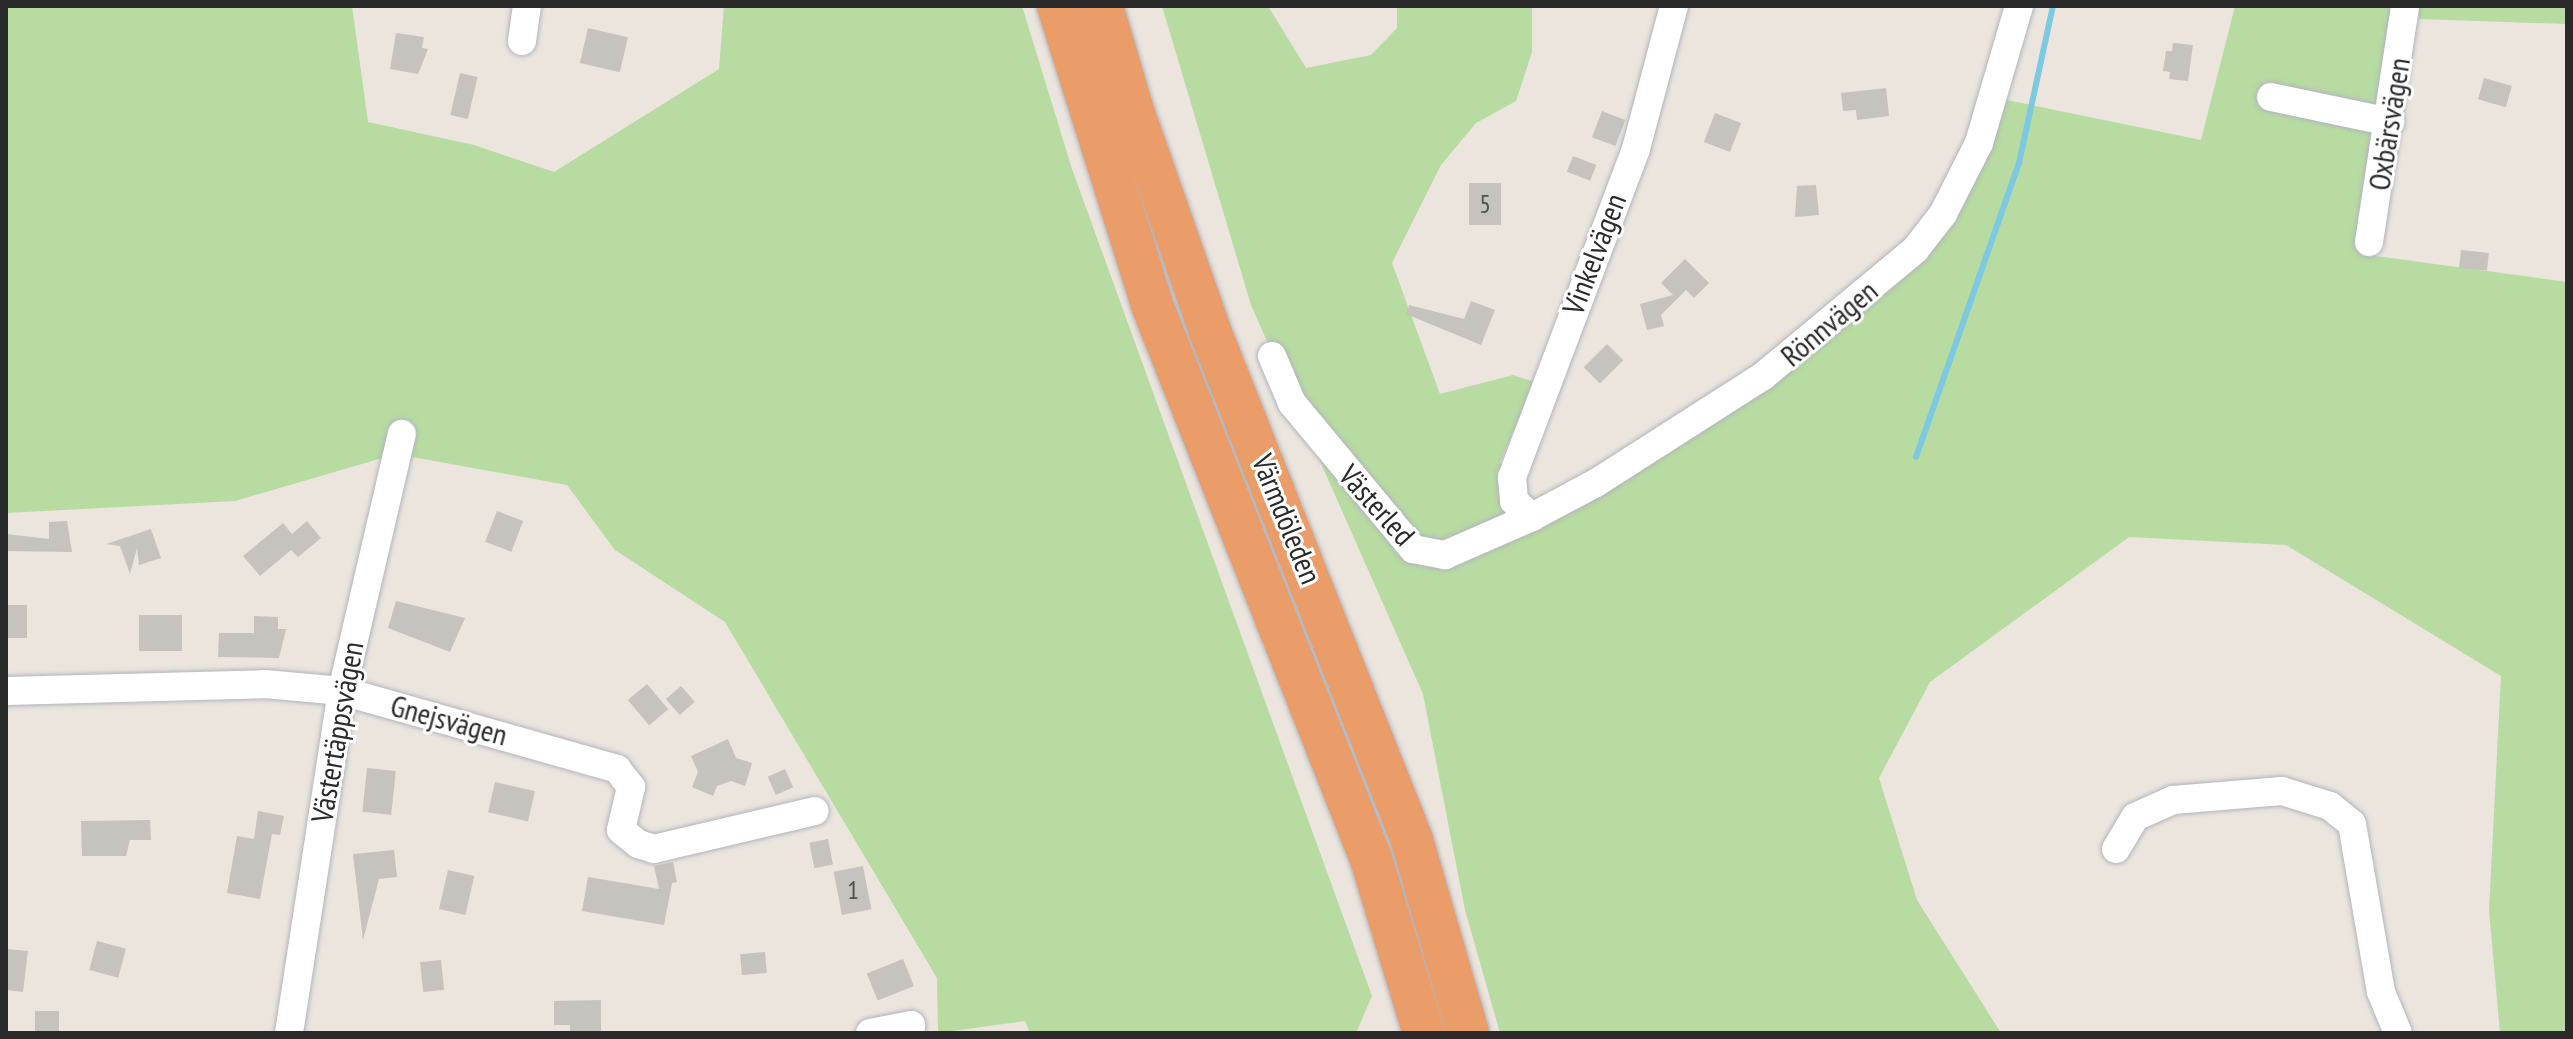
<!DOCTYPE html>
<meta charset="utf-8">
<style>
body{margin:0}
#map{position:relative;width:2573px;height:1039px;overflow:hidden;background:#ebe5de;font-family:"PT Sans Narrow",sans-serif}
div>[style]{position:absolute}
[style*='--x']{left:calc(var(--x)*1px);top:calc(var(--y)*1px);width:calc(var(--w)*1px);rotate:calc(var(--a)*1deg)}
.green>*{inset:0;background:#b7dba1}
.stream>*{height:6px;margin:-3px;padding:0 3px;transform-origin:3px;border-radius:3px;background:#7dc9e1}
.building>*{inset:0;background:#c6c2bd;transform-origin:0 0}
.roads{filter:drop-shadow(0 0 2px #b2b4bc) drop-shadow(0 0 2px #b2b4bc)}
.minor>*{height:28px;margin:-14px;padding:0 14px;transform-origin:14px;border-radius:14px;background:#fff}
.highway>*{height:42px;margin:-21px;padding:0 21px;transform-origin:21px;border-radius:21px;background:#eb9d69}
span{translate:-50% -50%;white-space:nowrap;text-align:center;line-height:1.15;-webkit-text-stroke:6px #fff;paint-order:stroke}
.number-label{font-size:26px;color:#51504f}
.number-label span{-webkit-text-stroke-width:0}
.street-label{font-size:30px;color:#2a2a2a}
.frame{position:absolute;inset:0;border:8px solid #2a2a2a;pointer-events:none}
</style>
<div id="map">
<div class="green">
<div style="clip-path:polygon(6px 6px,352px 6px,368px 122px,474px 145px,554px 172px,719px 69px,724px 6px,1022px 6px,1072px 169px,1372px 996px,1356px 1033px,1030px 1033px,1025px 1021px,938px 1033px,937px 978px,725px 622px,615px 550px,567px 485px,396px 454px,235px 501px,6px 513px)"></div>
<div style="clip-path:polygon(1162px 6px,1268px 6px,1306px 68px,1371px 55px,1397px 28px,1397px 6px,1532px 6px,1532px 52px,1516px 101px,1476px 123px,1441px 165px,1392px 263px,1440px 394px,1513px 375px,1535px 382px,1500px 462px,1546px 524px,1961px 208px,2007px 100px,2201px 140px,2235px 6px,2392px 6px,2393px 30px,2361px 254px,2567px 282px,2567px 1033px,2500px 1033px,2489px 910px,2501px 676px,2286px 545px,2129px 537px,1930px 682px,1879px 778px,1917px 900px,2001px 1033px,1500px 1033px,1465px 910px,1423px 694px,1251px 305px)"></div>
<div style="clip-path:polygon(2419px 6px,2567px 6px,2567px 24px,2419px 19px)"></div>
</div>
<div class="stream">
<div style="--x:1916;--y:457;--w:312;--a:-70.7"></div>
<div style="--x:2019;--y:163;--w:161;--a:-77.8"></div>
</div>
<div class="building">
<div style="left:588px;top:28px;width:41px;height:36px;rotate:13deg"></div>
<div style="clip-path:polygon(396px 33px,424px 37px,422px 48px,428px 49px,418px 74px,390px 69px)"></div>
<div style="clip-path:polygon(2173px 43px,2193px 45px,2188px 81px,2169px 79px,2170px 72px,2163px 71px,2166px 51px,2172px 51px)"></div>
<div style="left:460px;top:73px;width:18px;height:43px;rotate:13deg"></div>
<div style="left:2484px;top:78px;width:29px;height:22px;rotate:16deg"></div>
<div style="clip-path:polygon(1886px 88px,1889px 116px,1857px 120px,1856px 110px,1843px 111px,1841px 93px)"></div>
<div style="left:1602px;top:111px;width:25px;height:28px;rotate:21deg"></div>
<div style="left:1715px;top:113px;width:28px;height:31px;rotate:21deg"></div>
<div style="left:1573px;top:156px;width:25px;height:17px;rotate:21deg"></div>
<div style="left:1469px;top:183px;width:32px;height:42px"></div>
<div style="clip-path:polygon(1816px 185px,1819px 215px,1795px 217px,1797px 186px)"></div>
<div style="left:2461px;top:250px;width:28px;height:18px;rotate:6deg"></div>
<div style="clip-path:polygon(1685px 259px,1709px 283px,1694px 298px,1686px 290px,1661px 315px,1664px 326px,1647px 330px,1640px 304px,1673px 295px,1661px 283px)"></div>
<div style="clip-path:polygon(1471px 301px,1495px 310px,1481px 345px,1406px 314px,1409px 305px,1464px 319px)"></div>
<div style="left:1607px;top:344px;width:23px;height:33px;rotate:45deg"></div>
<div style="left:497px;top:511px;width:28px;height:33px;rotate:21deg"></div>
<div style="clip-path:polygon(67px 521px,72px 552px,6px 551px,6px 534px,49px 539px,49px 522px)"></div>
<div style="clip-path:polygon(307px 521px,321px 538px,298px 557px,291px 550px,260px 576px,243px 556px,283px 523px,292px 534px)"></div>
<div style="clip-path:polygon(151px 529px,161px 558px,139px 565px,137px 548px,130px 574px,120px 546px,106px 544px)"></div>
<div style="clip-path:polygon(396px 601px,465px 618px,450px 652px,388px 628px)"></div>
<div style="left:6px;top:605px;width:21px;height:33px"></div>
<div style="left:139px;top:615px;width:43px;height:36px"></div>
<div style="clip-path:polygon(254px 616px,278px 617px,278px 629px,286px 629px,279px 658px,218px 657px,219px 633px,254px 633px)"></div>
<div style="left:647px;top:684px;width:33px;height:25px;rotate:50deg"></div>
<div style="left:681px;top:686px;width:21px;height:20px;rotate:49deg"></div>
<div style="clip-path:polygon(728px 739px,736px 758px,752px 763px,745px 786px,731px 781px,717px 786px,713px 796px,692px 787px,698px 772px,691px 756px)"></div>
<div style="left:367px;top:768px;width:29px;height:44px;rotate:6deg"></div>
<div style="left:785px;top:769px;width:20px;height:19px;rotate:66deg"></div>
<div style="left:495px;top:782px;width:41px;height:31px;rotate:13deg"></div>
<div style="clip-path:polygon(258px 811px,284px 816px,280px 835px,272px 834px,260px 899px,227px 893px,237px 836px,254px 839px)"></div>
<div style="clip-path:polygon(150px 820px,151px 840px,130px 840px,126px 856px,82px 856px,81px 821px)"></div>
<div style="left:828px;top:839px;width:26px;height:19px;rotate:79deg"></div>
<div style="clip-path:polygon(394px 850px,397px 877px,379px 879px,363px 940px,353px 854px)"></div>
<div style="clip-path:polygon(673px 862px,677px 882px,672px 883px,664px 925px,582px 911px,588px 877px,659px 889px,654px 866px)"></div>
<div style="left:863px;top:866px;width:44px;height:30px;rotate:79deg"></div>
<div style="left:448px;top:870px;width:27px;height:40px;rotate:13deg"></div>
<div style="left:97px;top:941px;width:30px;height:30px;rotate:15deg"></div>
<div style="clip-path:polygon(6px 949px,28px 951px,23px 992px,6px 990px)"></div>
<div style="left:765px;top:952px;width:21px;height:25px;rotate:85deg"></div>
<div style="left:903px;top:959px;width:29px;height:39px;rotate:68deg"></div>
<div style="left:441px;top:960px;width:30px;height:21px;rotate:84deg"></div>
<div style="clip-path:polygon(601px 1000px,601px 1033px,570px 1033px,570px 1025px,554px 1025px,554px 1001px)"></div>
<div style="left:35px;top:1011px;width:24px;height:21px"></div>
</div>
<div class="roads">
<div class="minor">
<div style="--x:1674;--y:6;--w:148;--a:104.9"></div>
<div style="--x:1636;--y:149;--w:351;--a:110.7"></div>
<div style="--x:1512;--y:477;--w:24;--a:85"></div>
<div style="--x:1514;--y:501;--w:24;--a:42"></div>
<div style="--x:1532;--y:517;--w:72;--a:-28"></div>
<div style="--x:1596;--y:483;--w:197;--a:-32.6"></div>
<div style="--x:1762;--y:377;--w:199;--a:-39.7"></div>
<div style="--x:1915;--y:250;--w:46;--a:-52.1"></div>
<div style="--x:1943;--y:214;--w:80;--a:-63.1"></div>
<div style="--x:1979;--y:143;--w:143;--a:-73.7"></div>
<div style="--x:522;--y:41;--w:35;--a:-82"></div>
<div style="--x:2271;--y:97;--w:122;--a:11.9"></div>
<div style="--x:2369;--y:242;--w:239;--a:-81.3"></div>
<div style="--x:1272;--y:356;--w:51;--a:66.9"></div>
<div style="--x:1292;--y:403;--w:190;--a:50.3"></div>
<div style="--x:1413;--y:549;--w:33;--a:11"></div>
<div style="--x:1445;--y:555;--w:95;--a:-23.6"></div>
<div style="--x:6;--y:691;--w:259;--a:-1.5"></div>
<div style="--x:265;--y:684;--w:77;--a:5.2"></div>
<div style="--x:342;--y:691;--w:286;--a:15.8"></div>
<div style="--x:617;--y:769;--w:23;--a:52"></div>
<div style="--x:631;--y:787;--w:44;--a:103.1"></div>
<div style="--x:621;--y:830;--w:22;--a:39"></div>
<div style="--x:638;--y:844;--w:17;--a:17"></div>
<div style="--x:654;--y:849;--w:165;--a:-13.3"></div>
<div style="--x:2116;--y:849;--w:37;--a:-59"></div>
<div style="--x:2135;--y:817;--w:42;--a:-24.1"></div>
<div style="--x:2173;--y:800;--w:109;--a:-4.7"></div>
<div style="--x:2282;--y:791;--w:50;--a:17.4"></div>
<div style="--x:2330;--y:806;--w:28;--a:39"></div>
<div style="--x:2352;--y:824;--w:170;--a:80.2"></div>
<div style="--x:2381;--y:992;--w:44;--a:67.5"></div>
<div style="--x:289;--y:1033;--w:346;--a:-81.2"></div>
<div style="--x:342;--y:691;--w:264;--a:-76.9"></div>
<div style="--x:870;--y:1033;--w:42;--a:-11"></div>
<div style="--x:911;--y:1025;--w:8;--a:97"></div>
</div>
<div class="highway">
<div style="--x:1058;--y:6;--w:313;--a:72.5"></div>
<div style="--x:1152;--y:305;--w:596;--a:68.43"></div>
<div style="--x:1371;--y:859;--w:182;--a:73.1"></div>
<div style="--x:1102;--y:6;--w:106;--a:73.6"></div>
<div style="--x:1132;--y:108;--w:236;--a:70.7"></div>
<div style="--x:1210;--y:331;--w:548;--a:68.35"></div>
<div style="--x:1412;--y:840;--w:201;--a:73.8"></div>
</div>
</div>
<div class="number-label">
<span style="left:1485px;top:204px">5</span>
<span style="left:853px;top:890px">1</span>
</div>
<div class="street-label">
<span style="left:2389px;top:124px;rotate:-81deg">Oxbärsvägen</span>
<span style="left:1594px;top:254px;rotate:-69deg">Vinkelvägen</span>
<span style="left:1829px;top:323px;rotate:-40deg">Rönnvägen</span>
<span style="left:1377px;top:505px;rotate:48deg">Västerled</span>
<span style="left:1287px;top:519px;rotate:68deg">Värmdöleden</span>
<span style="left:449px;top:720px;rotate:15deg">Gnejsvägen</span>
<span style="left:337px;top:732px;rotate:-80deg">Västertäppsvägen</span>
</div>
<div class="frame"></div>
</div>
